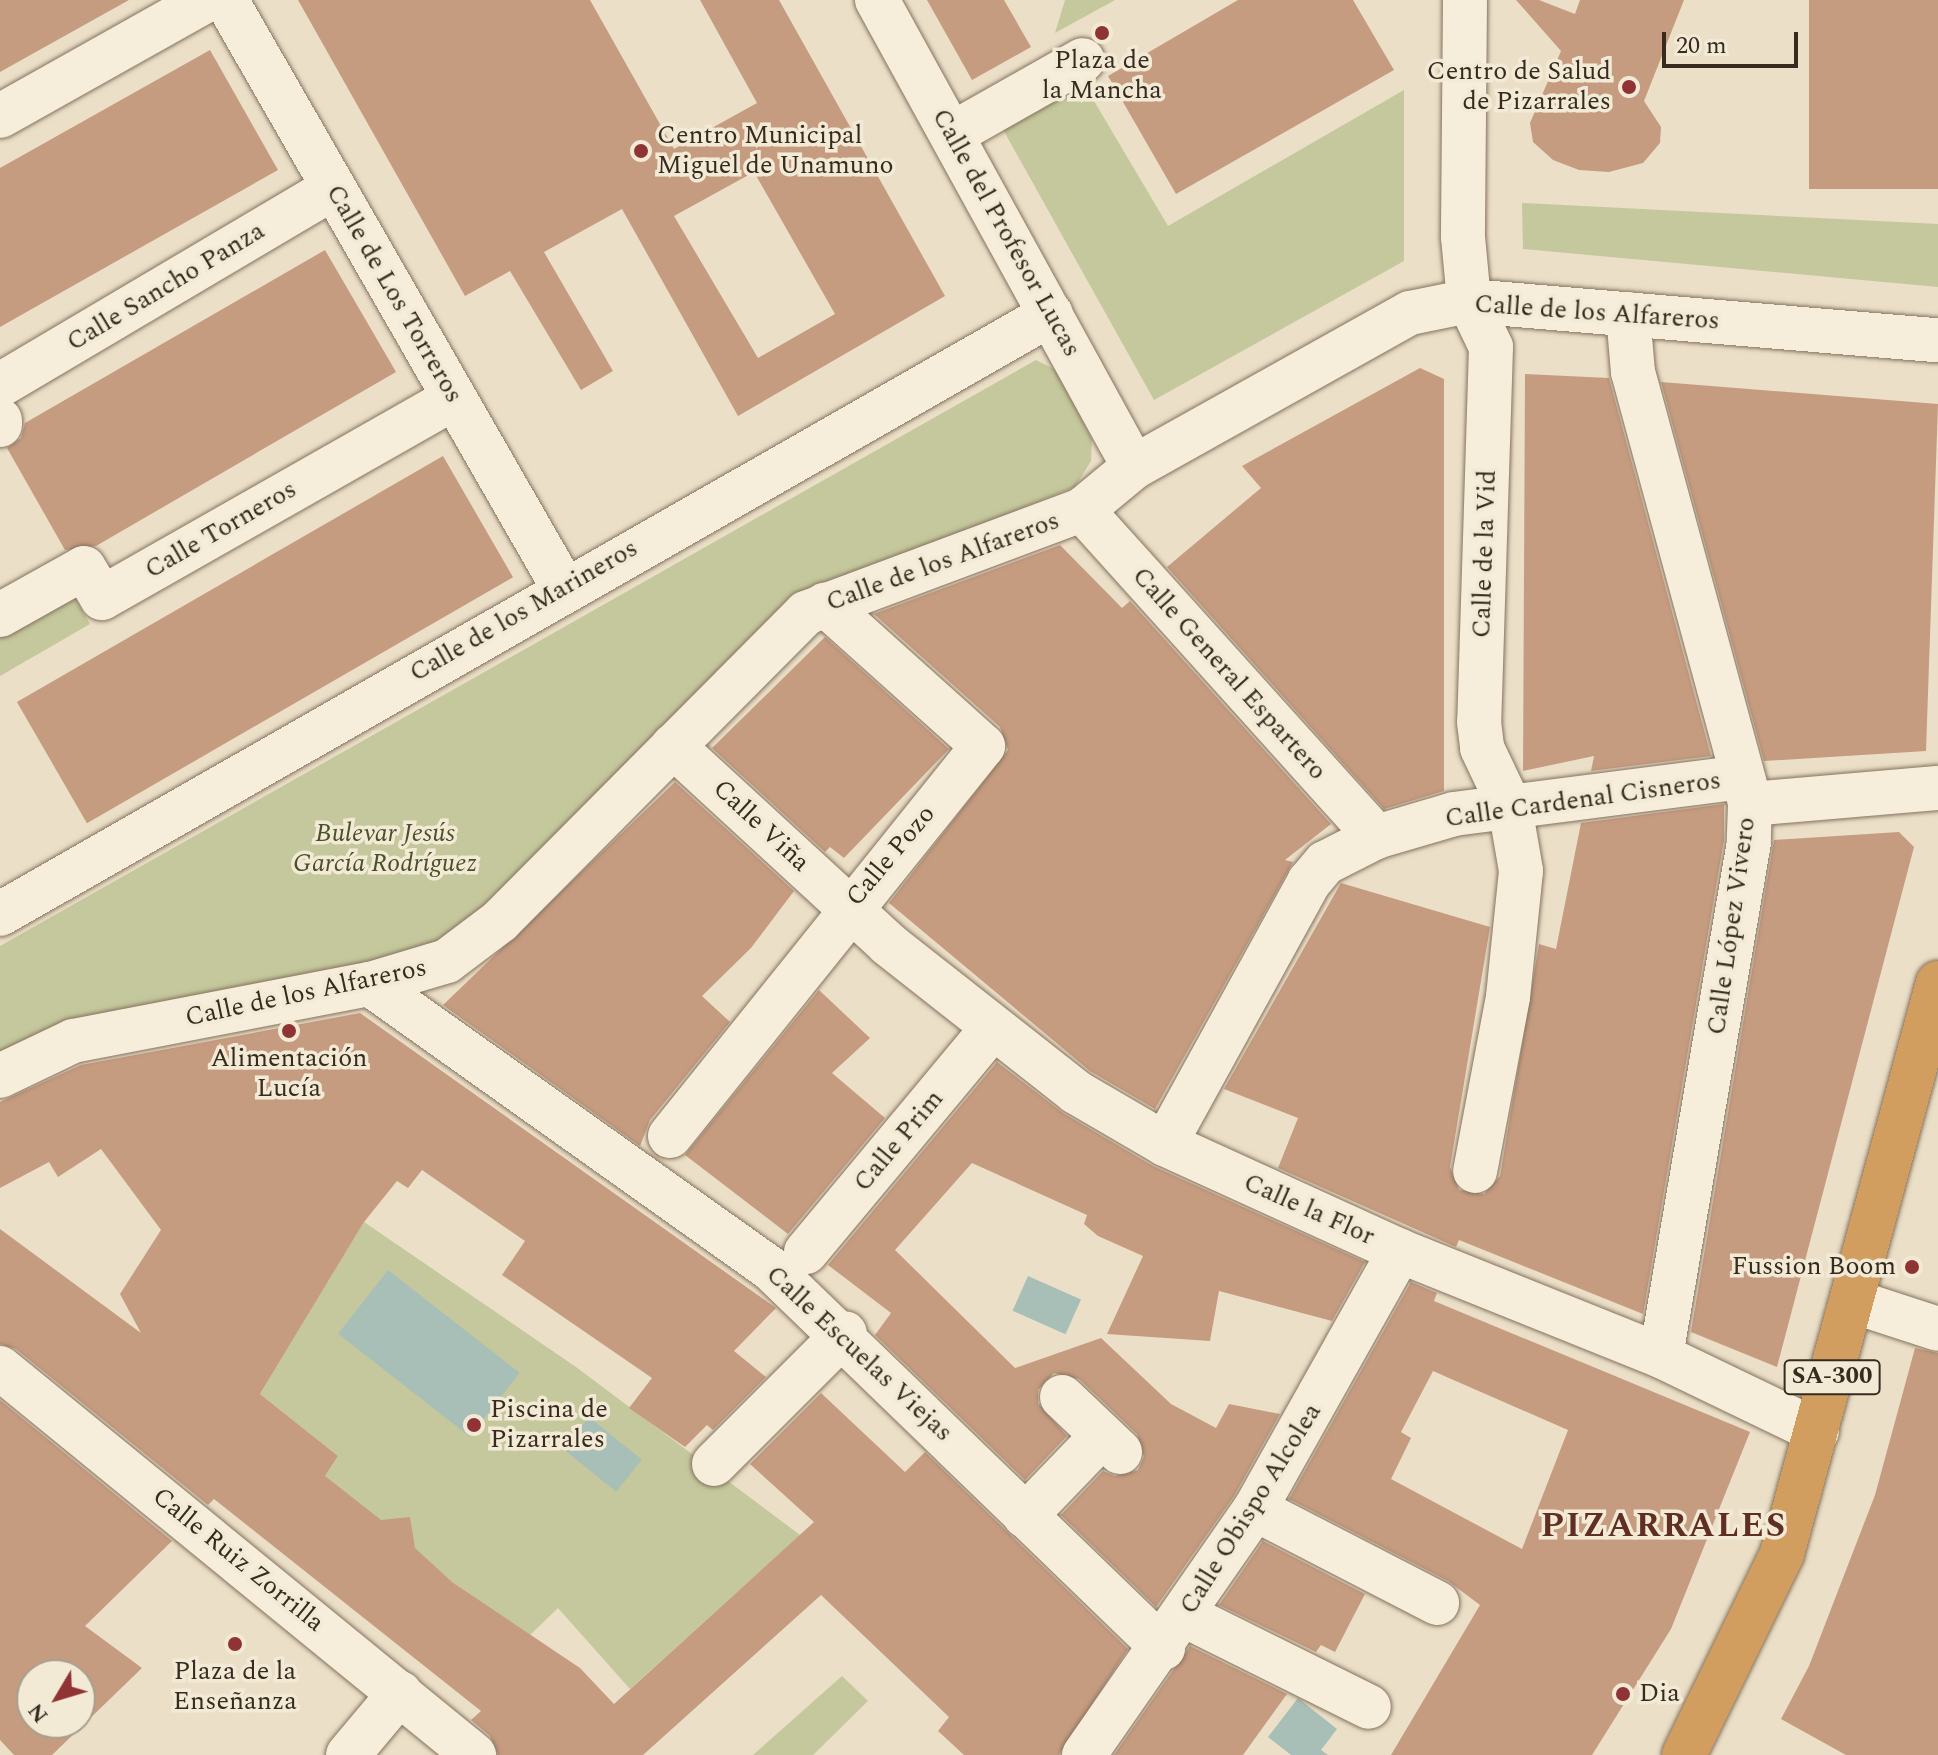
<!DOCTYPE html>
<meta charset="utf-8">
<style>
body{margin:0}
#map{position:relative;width:1938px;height:1755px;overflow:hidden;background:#ebdfc7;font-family:Spectral,serif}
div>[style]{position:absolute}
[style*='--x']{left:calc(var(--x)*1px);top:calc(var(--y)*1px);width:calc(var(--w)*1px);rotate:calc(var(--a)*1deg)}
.green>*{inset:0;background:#c4c89c}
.water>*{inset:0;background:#a8bfb8;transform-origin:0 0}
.building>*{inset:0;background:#c69c80;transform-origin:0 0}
.roads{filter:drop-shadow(0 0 2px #85725e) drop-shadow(0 0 2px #85725e)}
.minor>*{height:44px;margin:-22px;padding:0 22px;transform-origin:22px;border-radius:22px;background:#f6edda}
.highway>*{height:44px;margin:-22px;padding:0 22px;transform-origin:22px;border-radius:22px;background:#d29e60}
.dots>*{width:22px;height:22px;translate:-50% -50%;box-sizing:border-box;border:4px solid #f3ead6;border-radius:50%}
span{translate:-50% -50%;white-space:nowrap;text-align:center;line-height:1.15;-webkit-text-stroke:7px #f3ead6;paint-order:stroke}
.shield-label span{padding:2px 6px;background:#f3ead6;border:2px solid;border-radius:6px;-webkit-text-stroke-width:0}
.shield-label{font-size:24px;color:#372b20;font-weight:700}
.poi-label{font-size:26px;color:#372b20}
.right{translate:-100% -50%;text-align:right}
.left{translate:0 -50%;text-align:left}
.street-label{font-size:26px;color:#372b20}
.park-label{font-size:26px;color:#485129;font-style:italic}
.district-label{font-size:34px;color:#602f23;font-weight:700;letter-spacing:2px}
.north{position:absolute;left:16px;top:1659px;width:80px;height:80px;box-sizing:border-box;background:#f3ead6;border:2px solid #a89e8d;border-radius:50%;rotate:232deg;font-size:22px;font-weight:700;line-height:32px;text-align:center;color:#372b20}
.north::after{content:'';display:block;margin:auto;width:28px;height:36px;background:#8f3335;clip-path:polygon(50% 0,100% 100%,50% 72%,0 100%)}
.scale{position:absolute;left:1662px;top:32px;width:136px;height:36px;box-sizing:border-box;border:4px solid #372b20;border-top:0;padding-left:10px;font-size:24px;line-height:28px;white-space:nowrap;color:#372b20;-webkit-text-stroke:6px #f3ead6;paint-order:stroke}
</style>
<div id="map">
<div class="green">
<div style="clip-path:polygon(1065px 0,1115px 0,1055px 33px)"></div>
<div style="clip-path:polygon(1081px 79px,1168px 226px,1404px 90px,1404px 261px,1154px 400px,1001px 126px)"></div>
<div style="clip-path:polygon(1522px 203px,1938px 224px,1938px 287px,1523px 249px)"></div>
<div style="clip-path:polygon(1036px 360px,1056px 370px,1092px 439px,1091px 461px,1075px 487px,801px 597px,496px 896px,439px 940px,407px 955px,0 1058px,0 946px)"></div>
<div style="clip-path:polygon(71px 592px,90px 624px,0 676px,0 634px)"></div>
<div style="clip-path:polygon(364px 1222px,576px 1367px,800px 1535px,630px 1689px,558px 1608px,529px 1636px,452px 1582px,400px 1646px,325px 1476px,338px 1456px,260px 1394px)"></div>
<div style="clip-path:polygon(842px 1676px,868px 1701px,813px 1755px,753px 1755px)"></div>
</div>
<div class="water">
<div style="left:388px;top:1270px;width:167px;height:81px;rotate:38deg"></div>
<div style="left:1028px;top:1276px;width:58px;height:38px;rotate:24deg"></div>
<div style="left:589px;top:1417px;width:68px;height:41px;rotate:39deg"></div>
<div style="clip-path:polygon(1298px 1698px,1337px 1729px,1321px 1750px,1328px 1755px,1291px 1755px,1268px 1737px)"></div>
</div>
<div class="building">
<div style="clip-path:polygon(0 0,129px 0,0 72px)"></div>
<div style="clip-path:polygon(evenodd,298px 0,590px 0,674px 149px,757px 103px,700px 0,779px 0,945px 296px,738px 416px,622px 209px,544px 252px,613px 371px,581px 390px,510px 271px,465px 296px,298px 0,754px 172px,835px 314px,758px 358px,674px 216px,754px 172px)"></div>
<div style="clip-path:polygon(927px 0,1004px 0,1031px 47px,972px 80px)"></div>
<div style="clip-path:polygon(1238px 0,1353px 0,1394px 70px,1176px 194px,1108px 76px)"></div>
<div style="clip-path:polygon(1516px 0,1539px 0,1575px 14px,1580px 0,1684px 0,1644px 101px,1661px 127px,1660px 143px,1643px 163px,1609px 172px,1579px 170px,1553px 160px,1533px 142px,1530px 123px,1561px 51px)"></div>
<div style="left:1809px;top:0;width:129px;height:189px"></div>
<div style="clip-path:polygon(210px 50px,278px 170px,0 327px,0 168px)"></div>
<div style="clip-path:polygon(325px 250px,396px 372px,96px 546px,65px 550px,7px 448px,21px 438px,25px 423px)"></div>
<div style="clip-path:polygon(1420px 368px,1444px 379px,1444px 791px,1384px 809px,1167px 567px,1261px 488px,1242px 466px)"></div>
<div style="clip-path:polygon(1525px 374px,1609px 378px,1711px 756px,1591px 771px,1594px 756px,1523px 771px)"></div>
<div style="clip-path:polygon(1661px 382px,1938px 404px,1926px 751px,1764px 761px)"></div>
<div style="left:443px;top:456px;width:140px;height:492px;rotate:60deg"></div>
<div style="clip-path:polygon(1060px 545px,1122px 608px,1130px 601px,1331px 824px,1285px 860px,1293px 862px,1155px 1109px,1090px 1071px,889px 903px,1008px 750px,1000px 727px,874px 614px)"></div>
<div style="clip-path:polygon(825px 637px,949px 749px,844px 858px,830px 847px,825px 852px,712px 748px)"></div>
<div style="clip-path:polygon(675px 782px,794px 891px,751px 948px,702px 996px,730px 1022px,650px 1120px,640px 1146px,443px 1005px)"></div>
<div style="clip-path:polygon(1724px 804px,1724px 840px,1643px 1314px,1459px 1240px,1456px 1247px,1278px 1168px,1298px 1118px,1224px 1089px,1341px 883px,1490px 927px,1450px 1167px,1459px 1190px,1484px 1194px,1500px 1176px,1539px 944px,1556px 949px,1581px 823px)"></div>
<div style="clip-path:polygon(1899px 832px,1914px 847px,1777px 1367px,1691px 1332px,1774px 840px)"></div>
<div style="clip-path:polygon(819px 990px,870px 1038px,832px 1073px,885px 1118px,788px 1234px,685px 1155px)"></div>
<div style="clip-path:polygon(360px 1013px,776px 1308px,734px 1351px,766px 1377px,713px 1430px,707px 1425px,685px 1447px,629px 1408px,652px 1378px,502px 1275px,525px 1241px,422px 1170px,408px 1188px,397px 1181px,364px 1222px,260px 1394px,338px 1456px,325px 1476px,381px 1520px,410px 1517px,415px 1548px,452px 1582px,580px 1668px,614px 1704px,814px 1522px,750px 1464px,821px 1393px,905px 1472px,925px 1452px,1128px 1649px,1059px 1755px,964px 1755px,938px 1731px,949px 1717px,821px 1595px,643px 1755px,498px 1755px,490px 1736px,471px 1720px,481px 1711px,214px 1499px,208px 1505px,16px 1349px,0 1344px,0 1229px,141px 1333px,120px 1294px,161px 1230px,101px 1149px,58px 1177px,49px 1162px,0 1188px,0 1102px,81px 1065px)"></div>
<div style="clip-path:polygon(997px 1062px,1063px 1113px,1153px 1166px,1365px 1262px,1332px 1321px,1219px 1291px,1210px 1341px,1107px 1334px,1143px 1256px,1098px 1236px,1084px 1224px,1087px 1215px,972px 1163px,895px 1250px,1015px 1368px,1101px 1338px,1171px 1404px,1216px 1428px,1229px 1404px,1280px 1414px,1234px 1496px,1156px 1607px,1061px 1515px,1103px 1471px,1115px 1476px,1138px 1470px,1144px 1457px,1137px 1434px,1079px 1379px,1054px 1373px,1038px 1390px,1038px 1403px,1067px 1436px,1025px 1480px,875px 1335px,891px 1313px,828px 1265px)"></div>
<div style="clip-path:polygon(evenodd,1411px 1282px,1437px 1293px,1434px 1301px,1750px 1432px,1671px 1629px,1592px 1755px,1391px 1755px,1480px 1605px,1448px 1581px,1289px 1499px,1411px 1282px,1433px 1371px,1568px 1430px,1522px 1549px,1391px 1479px,1411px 1438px,1401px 1432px,1433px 1371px)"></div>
<div style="clip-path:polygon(1915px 1348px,1938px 1353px,1938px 1755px,1846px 1755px,1781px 1719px,1809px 1666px,1875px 1495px)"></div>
<div style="clip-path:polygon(evenodd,0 1400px,172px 1541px,85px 1626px,142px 1668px,52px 1755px,14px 1755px,0 1740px,0 1400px,32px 1675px,80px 1675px,80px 1723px,32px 1723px,32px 1675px)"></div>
<div style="clip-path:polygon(1263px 1541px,1365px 1594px,1335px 1652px,1321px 1645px,1316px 1652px,1219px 1605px)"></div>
<div style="clip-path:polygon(1190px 1646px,1287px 1694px,1243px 1755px,1114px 1755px)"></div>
</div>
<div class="roads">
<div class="minor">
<div style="--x:226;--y:0;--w:677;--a:60.14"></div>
<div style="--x:877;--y:0;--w:533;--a:61.18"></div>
<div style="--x:1465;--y:0;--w:237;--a:90.5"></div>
<div style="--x:1463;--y:237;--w:64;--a:84.6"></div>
<div style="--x:1469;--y:301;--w:51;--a:64.4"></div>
<div style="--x:1491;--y:347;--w:375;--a:91.8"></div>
<div style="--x:1479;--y:722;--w:26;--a:83"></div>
<div style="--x:1482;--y:748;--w:65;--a:64.6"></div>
<div style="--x:1510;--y:807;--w:65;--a:80.2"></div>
<div style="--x:1521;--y:871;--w:127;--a:95.9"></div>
<div style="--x:1508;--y:997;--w:177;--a:100.7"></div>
<div style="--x:0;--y:116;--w:237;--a:-29.3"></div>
<div style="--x:952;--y:134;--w:150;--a:-29.5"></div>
<div style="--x:1628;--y:314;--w:58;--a:85.1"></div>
<div style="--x:1633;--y:372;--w:448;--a:74.8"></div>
<div style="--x:1750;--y:804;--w:38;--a:92"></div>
<div style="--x:1749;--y:842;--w:521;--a:99.72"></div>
<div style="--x:0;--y:385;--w:386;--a:-30.6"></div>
<div style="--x:0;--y:420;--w:5;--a:90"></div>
<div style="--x:1082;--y:510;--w:440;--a:48"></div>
<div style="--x:0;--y:615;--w:96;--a:-29.2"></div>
<div style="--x:84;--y:568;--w:35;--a:59"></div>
<div style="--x:102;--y:598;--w:405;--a:-29.6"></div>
<div style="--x:673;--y:746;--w:292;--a:42.6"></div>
<div style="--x:888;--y:944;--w:239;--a:38.2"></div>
<div style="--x:1076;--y:1092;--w:103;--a:30.3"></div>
<div style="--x:1165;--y:1144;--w:258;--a:24.5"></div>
<div style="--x:1400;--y:1251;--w:281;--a:21.9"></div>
<div style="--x:1661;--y:1356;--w:173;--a:25.7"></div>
<div style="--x:1750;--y:804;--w:189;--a:-4.9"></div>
<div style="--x:0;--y:914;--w:1210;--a:-29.72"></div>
<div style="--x:370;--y:984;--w:493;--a:35.4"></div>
<div style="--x:772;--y:1270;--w:544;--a:44.03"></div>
<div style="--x:0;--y:1076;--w:81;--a:-25.6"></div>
<div style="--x:73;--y:1041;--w:302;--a:-10.9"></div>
<div style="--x:370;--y:984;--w:80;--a:-16.6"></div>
<div style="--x:447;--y:961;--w:66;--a:-37"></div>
<div style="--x:500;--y:921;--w:434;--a:-45.2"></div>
<div style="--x:806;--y:613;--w:295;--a:-20.5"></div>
<div style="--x:1082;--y:510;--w:67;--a:-39.6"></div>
<div style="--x:1134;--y:467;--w:316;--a:-29.2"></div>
<div style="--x:1410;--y:313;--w:60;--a:-11.5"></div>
<div style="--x:1469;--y:301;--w:471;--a:4.8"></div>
<div style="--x:670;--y:1136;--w:500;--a:-51.25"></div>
<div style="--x:983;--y:746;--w:212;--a:-138.1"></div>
<div style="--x:1165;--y:1144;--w:299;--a:-61.2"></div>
<div style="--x:1309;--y:882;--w:25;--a:-50"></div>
<div style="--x:1325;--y:863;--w:57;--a:-27"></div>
<div style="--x:1376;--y:837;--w:81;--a:-16.4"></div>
<div style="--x:1454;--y:814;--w:289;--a:-7.3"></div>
<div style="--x:806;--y:1252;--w:290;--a:-50.2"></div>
<div style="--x:1852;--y:1301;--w:90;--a:18"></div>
<div style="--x:0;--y:1368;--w:612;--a:39.23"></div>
<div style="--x:1062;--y:1397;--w:80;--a:43.5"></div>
<div style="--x:714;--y:1464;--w:185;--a:-45"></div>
<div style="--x:1255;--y:1509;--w:205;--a:27.3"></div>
<div style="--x:1025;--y:1516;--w:111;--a:-46.1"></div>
<div style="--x:1186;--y:1616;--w:204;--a:26.4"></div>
<div style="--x:348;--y:1755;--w:81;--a:-50"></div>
<div style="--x:1084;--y:1755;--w:300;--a:-55.2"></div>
<div style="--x:1255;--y:1509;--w:296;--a:-60.7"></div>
</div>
<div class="highway">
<div style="--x:1684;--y:1755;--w:224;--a:-64"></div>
<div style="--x:1782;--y:1554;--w:592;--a:-74.72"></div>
</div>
</div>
<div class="dots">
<div style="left:1102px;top:33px;background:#8f3335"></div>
<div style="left:1629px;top:87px;background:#8f3335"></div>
<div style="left:641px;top:151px;background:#8f3335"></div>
<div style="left:289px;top:1031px;background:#8f3335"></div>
<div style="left:1912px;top:1267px;background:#8f3335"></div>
<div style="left:474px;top:1425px;background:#8f3335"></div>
<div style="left:235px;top:1644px;background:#8f3335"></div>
<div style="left:1623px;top:1694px;background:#8f3335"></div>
</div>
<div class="shield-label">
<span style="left:1832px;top:1377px">SA-300</span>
</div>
<div class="poi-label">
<span style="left:1102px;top:76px">Plaza de<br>la Mancha</span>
<span class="right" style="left:1611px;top:87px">Centro de Salud<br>de Pizarrales</span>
<span class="left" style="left:657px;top:151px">Centro Municipal<br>Miguel de Unamuno</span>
<span style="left:289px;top:1074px">Alimentación<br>Lucía</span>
<span class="right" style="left:1896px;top:1267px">Fussion Boom</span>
<span class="left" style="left:490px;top:1425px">Piscina de<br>Pizarrales</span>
<span style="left:235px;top:1687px">Plaza de la<br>Enseñanza</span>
<span class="left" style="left:1639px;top:1694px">Dia</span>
</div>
<div class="street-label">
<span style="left:1006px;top:233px;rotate:61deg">Calle del Profesor Lucas</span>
<span style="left:166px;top:287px;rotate:-31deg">Calle Sancho Panza</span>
<span style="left:394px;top:294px;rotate:60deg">Calle de Los Torreros</span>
<span style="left:1597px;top:313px;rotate:4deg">Calle de los Alfareros</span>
<span style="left:221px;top:530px;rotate:-30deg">Calle Torneros</span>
<span style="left:1485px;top:554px;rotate:-88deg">Calle de la Vid</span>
<span style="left:943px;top:562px;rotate:-20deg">Calle de los Alfareros</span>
<span style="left:524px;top:611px;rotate:-30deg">Calle de los Marineros</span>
<span style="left:1229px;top:674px;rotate:48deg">Calle General Espartero</span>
<span style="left:1583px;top:800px;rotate:-8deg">Calle Cardenal Cisneros</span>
<span style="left:761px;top:826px;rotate:43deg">Calle Viña</span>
<span style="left:891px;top:856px;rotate:-50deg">Calle Pozo</span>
<span style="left:1732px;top:926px;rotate:-82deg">Calle López Vivero</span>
<span style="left:306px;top:993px;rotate:-12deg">Calle de los Alfareros</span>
<span style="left:899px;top:1141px;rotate:-50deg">Calle Prim</span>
<span style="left:1309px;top:1210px;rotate:24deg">Calle la Flor</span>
<span style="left:859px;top:1354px;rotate:43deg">Calle Escuelas Viejas</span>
<span style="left:1251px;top:1509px;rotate:-58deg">Calle Obispo Alcolea</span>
<span style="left:238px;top:1560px;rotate:39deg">Calle Ruiz Zorrilla</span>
</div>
<div class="park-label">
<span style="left:385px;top:849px">Bulevar Jesús<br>García Rodríguez</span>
</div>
<div class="district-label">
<span style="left:1664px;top:1527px">PIZARRALES</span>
</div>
<div class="north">N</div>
<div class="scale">20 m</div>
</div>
